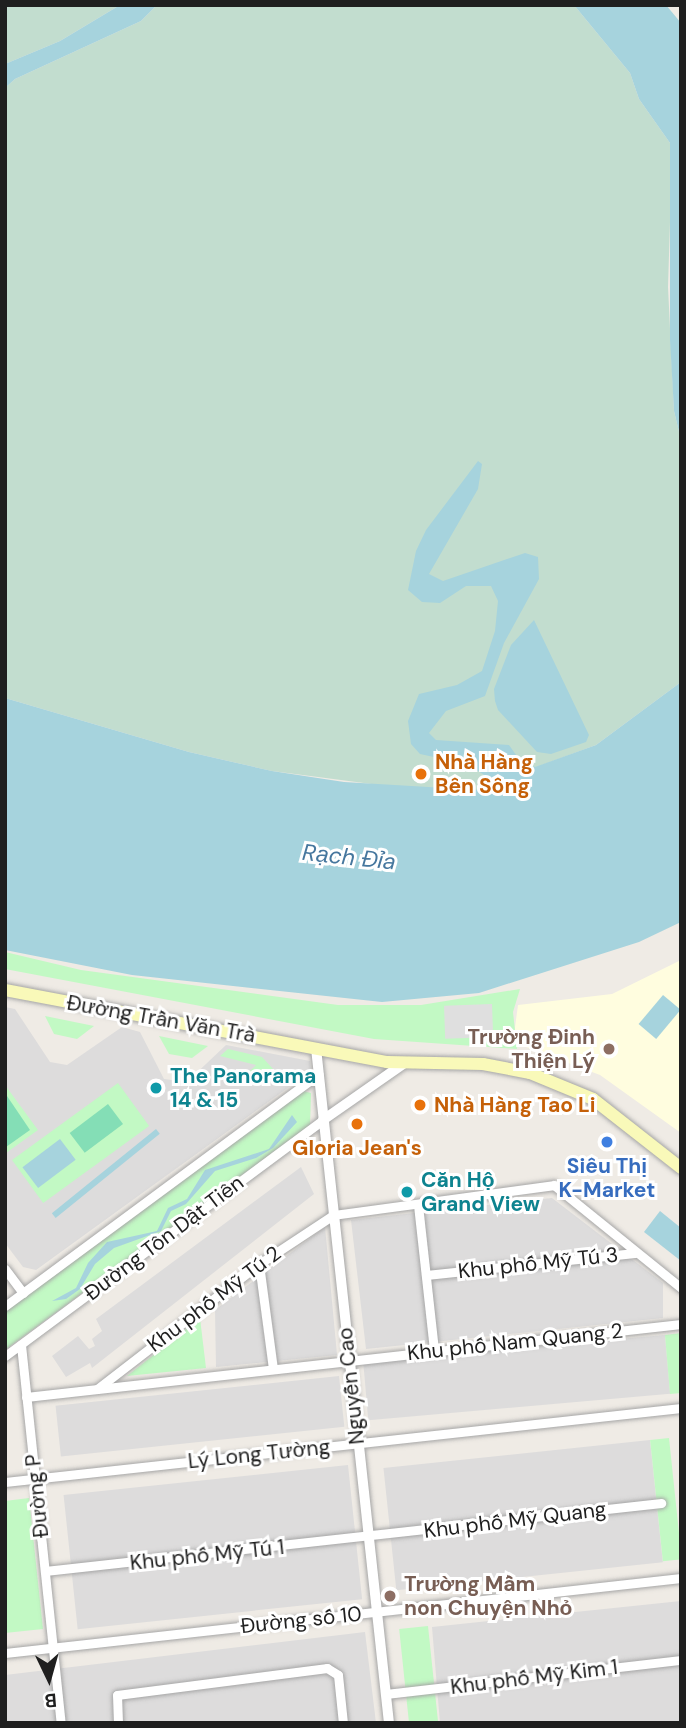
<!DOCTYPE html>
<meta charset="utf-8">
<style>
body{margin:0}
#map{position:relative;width:686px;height:1728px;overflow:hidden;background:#efebe5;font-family:"DM Sans",sans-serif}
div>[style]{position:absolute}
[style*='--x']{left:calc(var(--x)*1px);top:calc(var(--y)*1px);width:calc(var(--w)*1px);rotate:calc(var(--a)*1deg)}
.residential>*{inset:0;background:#dddcdc;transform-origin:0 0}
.education>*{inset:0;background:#fffddf}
.wetland>*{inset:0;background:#c2ddcf}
.park>*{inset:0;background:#c2f9c4;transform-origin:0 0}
.pitch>*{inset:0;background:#84deb6;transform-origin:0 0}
.parking>*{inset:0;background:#dfdfdf;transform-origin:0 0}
.water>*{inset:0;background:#a6d3dd;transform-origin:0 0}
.roads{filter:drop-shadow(0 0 2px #a6a6a6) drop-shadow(0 0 2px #a6a6a6)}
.minor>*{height:9px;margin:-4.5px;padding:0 4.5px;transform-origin:4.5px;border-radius:4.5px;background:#fff}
.tertiary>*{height:10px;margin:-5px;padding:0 5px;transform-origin:5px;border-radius:5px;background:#fff}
.secondary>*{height:12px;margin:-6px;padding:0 6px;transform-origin:6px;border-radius:6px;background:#f9f9b9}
.dots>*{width:19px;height:19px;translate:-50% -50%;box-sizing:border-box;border:4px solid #fff;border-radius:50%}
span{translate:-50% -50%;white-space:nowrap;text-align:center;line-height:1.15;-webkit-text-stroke:6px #fff;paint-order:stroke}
.food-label{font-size:21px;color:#c56008;font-weight:700}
.left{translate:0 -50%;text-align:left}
.street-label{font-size:21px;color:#1f1f1f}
.education-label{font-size:21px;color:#785e54;font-weight:700}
.right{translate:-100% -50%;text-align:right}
.culture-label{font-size:21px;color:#0d838f;font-weight:700}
.shop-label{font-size:21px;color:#366cbe;font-weight:700}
.water-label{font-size:23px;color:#46779e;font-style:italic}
.frame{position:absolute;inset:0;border:7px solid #1f1f1f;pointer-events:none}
.north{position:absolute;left:14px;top:1644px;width:70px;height:70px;-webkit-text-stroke:5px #fff;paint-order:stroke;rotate:175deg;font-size:19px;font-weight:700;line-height:28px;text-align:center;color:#1f1f1f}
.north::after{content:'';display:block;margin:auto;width:24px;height:32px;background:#1f1f1f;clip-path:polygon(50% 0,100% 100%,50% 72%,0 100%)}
</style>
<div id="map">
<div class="residential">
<div style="clip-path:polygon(5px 1007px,15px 1009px,50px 1062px,67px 1065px,122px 1027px,140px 1032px,164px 1079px,187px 1082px,226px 1045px,310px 1061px,311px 1071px,36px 1270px,23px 1267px,5px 1243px)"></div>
<div style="clip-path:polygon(301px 1167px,314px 1194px,92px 1368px,90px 1363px,66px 1377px,52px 1356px,78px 1336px,89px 1349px,95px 1346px,92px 1339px,102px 1331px,96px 1319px)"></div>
<div style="clip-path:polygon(552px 1198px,663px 1283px,663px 1318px,366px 1349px,351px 1220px)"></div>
<div style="clip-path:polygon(325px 1227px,337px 1355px,216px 1367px,215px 1310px)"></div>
<div style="left:665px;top:1335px;width:59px;height:303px;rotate:85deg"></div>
<div style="left:339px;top:1376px;width:51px;height:285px;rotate:84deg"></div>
<div style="left:650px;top:1440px;width:123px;height:268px;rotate:84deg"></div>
<div style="left:348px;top:1465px;width:135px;height:286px;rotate:84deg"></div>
<div style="clip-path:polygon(681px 1601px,681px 1723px,440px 1723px,432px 1627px)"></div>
<div style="clip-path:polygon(365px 1632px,376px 1723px,5px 1723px,5px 1675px)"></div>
</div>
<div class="education">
<div style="clip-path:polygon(681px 960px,681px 1133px,600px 1075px,513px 1042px,518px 1005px,612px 994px)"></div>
</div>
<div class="wetland">
<div style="clip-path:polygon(5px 5px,120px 5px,60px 41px,5px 64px)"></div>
<div style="clip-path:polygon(157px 5px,574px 5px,630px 73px,639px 99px,670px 143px,672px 158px,668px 287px,674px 411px,681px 440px,681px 682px,596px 745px,534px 768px,496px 791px,387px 786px,272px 771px,189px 752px,5px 698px,5px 88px,15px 79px,141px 21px)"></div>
</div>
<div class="park">
<div style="clip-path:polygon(5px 952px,81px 970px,338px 1005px,421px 1005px,520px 989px,513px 1012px,517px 1049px,374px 1039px,5px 969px)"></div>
<div style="clip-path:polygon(45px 1016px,94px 1026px,77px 1039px,54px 1034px)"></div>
<div style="clip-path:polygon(159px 1036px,208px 1046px,192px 1058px,169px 1054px)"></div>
<div style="clip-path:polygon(228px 1049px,262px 1057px,275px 1071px,256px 1084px,247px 1074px,256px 1065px,220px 1056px)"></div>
<div style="left:118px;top:1083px;width:53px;height:131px;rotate:54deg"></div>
<div style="clip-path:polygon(5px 1085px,38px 1130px,6px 1153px,5px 1151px)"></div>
<div style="clip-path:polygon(303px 1091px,311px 1093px,310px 1125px,5px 1350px,5px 1312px)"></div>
<div style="clip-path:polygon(200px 1318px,206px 1368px,127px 1376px)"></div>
<div style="clip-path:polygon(681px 1333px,681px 1393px,670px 1394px,665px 1335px)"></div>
<div style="left:669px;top:1438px;width:122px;height:19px;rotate:84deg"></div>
<div style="clip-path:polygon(29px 1498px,43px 1629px,5px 1633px,5px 1501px)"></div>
<div style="left:428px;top:1626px;width:98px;height:29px;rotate:84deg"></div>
</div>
<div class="pitch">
<div style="clip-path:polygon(5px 1093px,30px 1130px,6px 1147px,5px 1145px)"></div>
<div style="left:108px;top:1104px;width:25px;height:48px;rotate:53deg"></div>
</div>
<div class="parking">
<div style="left:492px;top:1004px;width:33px;height:48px;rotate:88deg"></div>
</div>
<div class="water">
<div style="clip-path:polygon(120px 5px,157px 5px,141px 21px,15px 79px,5px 88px,5px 64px,60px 41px)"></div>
<div style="clip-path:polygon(574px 5px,666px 5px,681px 23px,681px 440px,674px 411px,670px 340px,670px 143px,639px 99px,630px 73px)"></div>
<div style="clip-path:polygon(478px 461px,482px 464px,478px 489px,429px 574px,443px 581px,525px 553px,538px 557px,539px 579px,504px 643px,485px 696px,446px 711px,429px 733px,436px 740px,509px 745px,519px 759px,535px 767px,596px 745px,681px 682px,681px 922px,639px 942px,479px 993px,382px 1002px,132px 975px,5px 950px,5px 698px,189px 752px,272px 771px,344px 782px,496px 791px,483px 774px,466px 764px,420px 754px,411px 744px,408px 721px,419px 694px,457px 685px,482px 671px,495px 631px,498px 601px,491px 586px,466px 586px,440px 603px,422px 602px,408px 590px,416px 551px,426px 530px)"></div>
<div style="clip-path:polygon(534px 620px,589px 735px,586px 742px,551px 754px,537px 752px,498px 710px,495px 701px,494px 689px,511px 645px)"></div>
<div style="left:663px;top:995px;width:23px;height:38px;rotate:40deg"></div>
<div style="clip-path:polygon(292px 1115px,297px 1122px,273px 1148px,256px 1158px,215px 1171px,186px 1204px,171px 1211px,161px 1231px,114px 1248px,95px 1264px,80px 1289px,66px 1299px,52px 1301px,76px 1288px,88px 1263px,107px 1242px,157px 1231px,168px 1208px,187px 1199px,205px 1170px,269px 1149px)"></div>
<div style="left:156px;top:1129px;width:6px;height:134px;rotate:51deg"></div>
<div style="left:60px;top:1139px;width:26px;height:47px;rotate:53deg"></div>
<div style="clip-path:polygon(660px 1211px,681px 1228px,681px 1261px,644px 1232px)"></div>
</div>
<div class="roads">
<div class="minor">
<div style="--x:418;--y:1205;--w:147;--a:83.7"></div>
<div style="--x:259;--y:1264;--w:106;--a:82.4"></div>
<div style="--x:5;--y:1269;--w:30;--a:53"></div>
<div style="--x:426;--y:1275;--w:210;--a:-6"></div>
<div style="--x:5;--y:1306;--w:390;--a:-36.5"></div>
<div style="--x:21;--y:1345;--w:380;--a:84"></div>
<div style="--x:5;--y:1356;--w:396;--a:-36.6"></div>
<div style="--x:97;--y:1389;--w:205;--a:-37.7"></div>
<div style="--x:259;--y:1264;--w:89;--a:-33.5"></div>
<div style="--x:333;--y:1215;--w:223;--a:-7.7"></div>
<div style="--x:554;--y:1185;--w:164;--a:39"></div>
<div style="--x:26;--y:1397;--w:659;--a:-6.36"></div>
<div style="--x:5;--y:1482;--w:680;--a:-6.25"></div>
<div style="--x:45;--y:1571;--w:620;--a:-6.3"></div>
<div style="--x:5;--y:1653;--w:680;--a:-6.33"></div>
<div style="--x:386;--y:1694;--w:297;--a:-6.6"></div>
<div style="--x:118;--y:1723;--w:28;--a:-92"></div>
<div style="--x:117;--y:1695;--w:212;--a:-7.3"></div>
<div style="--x:327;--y:1668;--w:13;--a:32"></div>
<div style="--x:338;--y:1675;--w:48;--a:84.1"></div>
</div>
<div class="tertiary">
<div style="--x:316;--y:1048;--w:679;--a:83.83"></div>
<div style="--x:323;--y:1120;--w:98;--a:-35"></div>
</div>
<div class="secondary">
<div style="--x:5;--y:990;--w:389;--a:10.7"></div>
<div style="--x:387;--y:1062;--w:96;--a:1.2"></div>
<div style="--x:483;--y:1064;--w:48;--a:10.8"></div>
<div style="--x:530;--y:1073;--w:68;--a:22.4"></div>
<div style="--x:593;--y:1099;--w:112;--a:38.1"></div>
</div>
</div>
<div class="dots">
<div style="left:421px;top:774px;background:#e8710a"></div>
<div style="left:609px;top:1049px;background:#8d6e63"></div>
<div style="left:156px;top:1088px;background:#0f9aa8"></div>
<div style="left:420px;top:1105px;background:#e8710a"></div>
<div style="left:357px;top:1124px;background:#e8710a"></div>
<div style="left:607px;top:1142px;background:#3f7fe0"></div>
<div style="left:407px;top:1192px;background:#0f9aa8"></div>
<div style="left:390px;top:1596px;background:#8d6e63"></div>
</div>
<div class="food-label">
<span class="left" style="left:435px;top:774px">Nhà Hàng<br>Bên Sông</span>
<span class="left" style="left:434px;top:1105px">Nhà Hàng Tao Li</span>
<span style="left:357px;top:1148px">Gloria Jean's</span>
</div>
<div class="street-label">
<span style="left:161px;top:1019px;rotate:10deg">Đường Trần Văn Trà</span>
<span style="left:164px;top:1238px;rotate:-37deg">Đường Tôn Dật Tiên</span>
<span style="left:538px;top:1263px;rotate:-6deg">Khu phố Mỹ Tú 3</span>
<span style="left:214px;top:1299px;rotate:-37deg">Khu phố Mỹ Tú 2</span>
<span style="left:515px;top:1342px;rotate:-6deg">Khu phố Nam Quang 2</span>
<span style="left:351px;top:1386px;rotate:-96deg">Nguyễn Cao</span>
<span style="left:259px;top:1454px;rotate:-6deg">Lý Long Tường</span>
<span style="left:37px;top:1496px;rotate:-96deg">Đường P</span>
<span style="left:515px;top:1520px;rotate:-7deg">Khu phố Mỹ Quang</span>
<span style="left:207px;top:1555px;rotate:-6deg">Khu phố Mỹ Tú 1</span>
<span style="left:301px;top:1620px;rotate:-6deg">Đường số 10</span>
<span style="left:534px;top:1677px;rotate:-7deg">Khu phố Mỹ Kim 1</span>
</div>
<div class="education-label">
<span class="right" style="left:595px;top:1049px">Trường Đinh<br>Thiện Lý</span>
<span class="left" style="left:404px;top:1596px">Trường Mầm<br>non Chuyện Nhỏ</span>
</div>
<div class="culture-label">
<span class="left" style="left:170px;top:1088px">The Panorama<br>14 &amp; 15</span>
<span class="left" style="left:421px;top:1192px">Căn Hộ<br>Grand View</span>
</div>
<div class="shop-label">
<span style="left:607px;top:1178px">Siêu Thị<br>K-Market</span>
</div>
<div class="water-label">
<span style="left:349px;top:857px;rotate:6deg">Rạch Đỉa</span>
</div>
<div class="frame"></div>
<div class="north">B</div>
</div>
